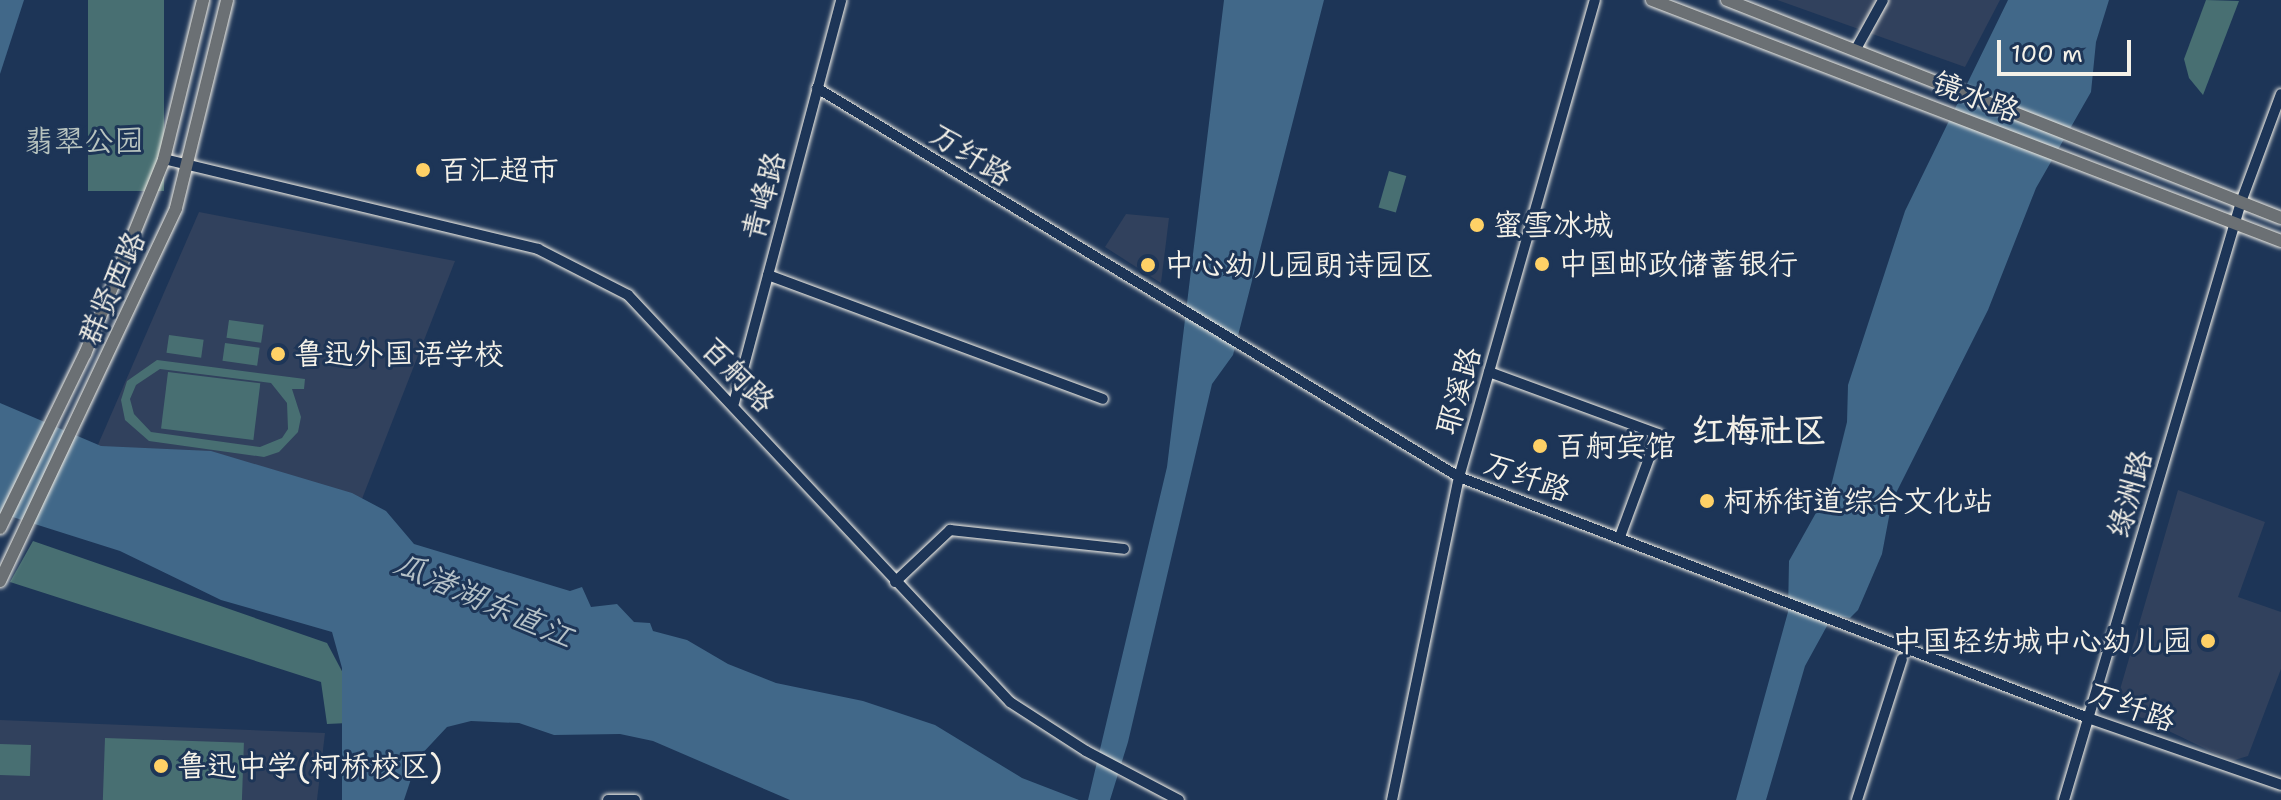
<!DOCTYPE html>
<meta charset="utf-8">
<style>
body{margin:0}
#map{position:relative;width:2281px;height:800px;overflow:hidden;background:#1d3557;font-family:"Shantell Sans","LXGW WenKai TC",sans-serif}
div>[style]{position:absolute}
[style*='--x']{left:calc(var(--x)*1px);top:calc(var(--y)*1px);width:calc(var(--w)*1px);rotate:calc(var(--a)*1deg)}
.built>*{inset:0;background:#31415d}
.green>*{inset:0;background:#486f72;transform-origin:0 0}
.water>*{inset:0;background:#416889}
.roads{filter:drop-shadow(0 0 2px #f4f1e8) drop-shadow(0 0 2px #f4f1e8)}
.minor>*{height:10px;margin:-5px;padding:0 5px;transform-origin:5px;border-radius:5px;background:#1d3557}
.major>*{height:12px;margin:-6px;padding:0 6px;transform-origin:6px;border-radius:6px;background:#6b7074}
.dots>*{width:22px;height:22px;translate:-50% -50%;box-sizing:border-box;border:4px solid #1d3557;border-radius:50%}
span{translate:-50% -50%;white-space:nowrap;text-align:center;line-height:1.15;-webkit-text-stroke:6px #1d3557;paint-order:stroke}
.street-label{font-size:30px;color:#f4f1e8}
.park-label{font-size:30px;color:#b8c4bf}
.poi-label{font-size:30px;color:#f4f1e8}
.left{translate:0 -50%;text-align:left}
.right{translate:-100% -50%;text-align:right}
.water-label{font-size:32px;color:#b5c1c7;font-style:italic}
.quarter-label{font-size:34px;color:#f4f1e8;font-weight:700}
.scale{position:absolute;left:1997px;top:40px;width:134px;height:36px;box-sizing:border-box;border:4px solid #f4f1e8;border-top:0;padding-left:10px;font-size:24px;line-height:28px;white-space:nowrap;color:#f4f1e8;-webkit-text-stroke:6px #1d3557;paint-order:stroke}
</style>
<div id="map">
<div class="built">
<div style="clip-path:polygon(1777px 0,2000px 0,1965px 67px)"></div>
<div style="clip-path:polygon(199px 212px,455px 261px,360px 504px,97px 447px)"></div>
<div style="clip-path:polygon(1126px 214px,1169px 218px,1161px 283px,1105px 247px)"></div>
<div style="clip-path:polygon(2178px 490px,2265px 522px,2238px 597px,2281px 612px,2281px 669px,2248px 756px,2231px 761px,2123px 709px,2119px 693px)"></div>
<div style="clip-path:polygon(0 720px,325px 733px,317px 800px,0 800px)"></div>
</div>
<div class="green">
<div style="left:88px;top:0;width:76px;height:191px"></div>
<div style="clip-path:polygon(2206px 0,2239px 1px,2203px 95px,2189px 78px,2184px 59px)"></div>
<div style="left:1389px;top:171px;width:18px;height:38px;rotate:16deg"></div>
<div style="left:229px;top:320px;width:35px;height:18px;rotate:8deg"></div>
<div style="left:169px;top:335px;width:35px;height:18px;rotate:8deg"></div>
<div style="left:225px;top:343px;width:35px;height:18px;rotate:8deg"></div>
<div style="clip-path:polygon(evenodd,157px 360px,305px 379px,304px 389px,292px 389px,301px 417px,298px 432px,279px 452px,264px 457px,149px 441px,125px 420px,121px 400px,127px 381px,157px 360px,160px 369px,271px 383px,287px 403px,288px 429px,282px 438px,260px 447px,151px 432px,134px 414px,130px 399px,136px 385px,160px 369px)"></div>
<div style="left:168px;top:372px;width:93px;height:57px;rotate:7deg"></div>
<div style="clip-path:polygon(33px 541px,327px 643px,344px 675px,348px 723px,327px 724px,321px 682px,10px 582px)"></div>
<div style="left:105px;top:738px;width:139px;height:62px;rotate:2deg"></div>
<div style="left:0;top:744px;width:31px;height:31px;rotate:2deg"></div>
</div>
<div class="water">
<div style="clip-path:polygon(0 0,24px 0,0 74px)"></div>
<div style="clip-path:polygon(1224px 0,1324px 0,1233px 355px,1212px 384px,1128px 742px,1110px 800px,1088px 800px,1167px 467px)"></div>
<div style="clip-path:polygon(2008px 0,2109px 0,2096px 42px,2091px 92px,2036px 188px,1988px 310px,1892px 501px,1882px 554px,1858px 610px,1850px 618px,1833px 615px,1805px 666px,1766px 800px,1736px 800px,1788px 612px,1789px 561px,1831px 486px,1847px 422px,1848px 385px,1905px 211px)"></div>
<div style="clip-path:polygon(0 403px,101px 446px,211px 451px,352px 493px,386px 511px,414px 544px,570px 591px,582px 587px,591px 607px,617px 604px,634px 622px,650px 623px,653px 631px,687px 640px,728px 664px,776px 683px,863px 701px,935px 725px,1022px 778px,1079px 800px,790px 800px,653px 741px,620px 734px,554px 735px,519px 723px,471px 721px,447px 727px,418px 758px,404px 800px,342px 800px,342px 668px,332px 632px,221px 600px,120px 551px,0 513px)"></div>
</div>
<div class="roads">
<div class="minor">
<div style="--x:1856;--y:49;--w:56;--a:-61.1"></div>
<div style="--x:817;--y:88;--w:751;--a:31.21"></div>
<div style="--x:1459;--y:477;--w:674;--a:20.96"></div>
<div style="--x:2088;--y:718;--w:204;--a:19.1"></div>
<div style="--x:164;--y:159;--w:385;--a:13.5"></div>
<div style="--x:538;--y:249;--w:101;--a:27.1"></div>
<div style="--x:628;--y:295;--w:558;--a:46.81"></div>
<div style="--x:1010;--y:702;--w:90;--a:32.8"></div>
<div style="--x:1086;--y:751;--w:105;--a:27.8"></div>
<div style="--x:768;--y:275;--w:357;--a:20.3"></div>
<div style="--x:1489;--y:372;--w:180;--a:20.1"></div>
<div style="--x:1658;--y:434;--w:110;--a:110.3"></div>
<div style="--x:734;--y:403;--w:417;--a:-75.1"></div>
<div style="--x:895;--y:582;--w:76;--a:-43.4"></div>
<div style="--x:950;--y:530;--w:175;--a:6.2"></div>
<div style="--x:608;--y:800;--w:27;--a:0"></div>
<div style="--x:1392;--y:800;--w:330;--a:-78.3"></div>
<div style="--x:1459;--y:477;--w:496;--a:-74.1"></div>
<div style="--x:1857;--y:800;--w:148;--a:-72.3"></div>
<div style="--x:2064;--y:800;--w:624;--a:-73.51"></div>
<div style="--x:2241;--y:202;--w:115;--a:-69.7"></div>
</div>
<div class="major">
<div style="--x:1652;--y:0;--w:674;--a:20.96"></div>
<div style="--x:1727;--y:0;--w:595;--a:21.48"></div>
<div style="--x:0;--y:528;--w:194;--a:-64"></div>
<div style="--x:85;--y:354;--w:210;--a:-67.9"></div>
<div style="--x:164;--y:159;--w:164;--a:-76.2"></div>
<div style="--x:0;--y:581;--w:412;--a:-64.7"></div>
<div style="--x:176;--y:208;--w:214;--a:-76.2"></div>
</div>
</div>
<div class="dots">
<div style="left:423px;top:170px;background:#ffd166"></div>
<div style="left:1477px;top:225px;background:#ffd166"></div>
<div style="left:1542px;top:264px;background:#ffd166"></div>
<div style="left:1148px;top:265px;background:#ffd166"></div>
<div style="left:278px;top:354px;background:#ffd166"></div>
<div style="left:1540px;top:446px;background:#ffd166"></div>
<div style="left:1707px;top:501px;background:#ffd166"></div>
<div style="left:2208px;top:641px;background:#ffd166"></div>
<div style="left:161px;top:766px;background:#ffd166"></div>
</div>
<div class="street-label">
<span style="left:1976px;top:97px;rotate:21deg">镜水路</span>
<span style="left:971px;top:155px;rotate:32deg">万纤路</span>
<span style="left:764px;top:196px;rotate:-75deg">青峰路</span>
<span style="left:112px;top:288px;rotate:-66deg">群贤西路</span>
<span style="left:738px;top:375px;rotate:46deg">百舸路</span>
<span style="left:1459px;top:391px;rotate:-74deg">耶溪路</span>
<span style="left:1527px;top:477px;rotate:20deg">万纤路</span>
<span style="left:2130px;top:494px;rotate:-74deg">绿洲路</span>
<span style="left:2132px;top:707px;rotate:20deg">万纤路</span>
</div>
<div class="park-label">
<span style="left:84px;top:141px">翡翠公园</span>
</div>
<div class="poi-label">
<span class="left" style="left:439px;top:170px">百汇超市</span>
<span class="left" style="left:1493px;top:225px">蜜雪冰城</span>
<span class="left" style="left:1558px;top:264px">中国邮政储蓄银行</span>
<span class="left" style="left:1164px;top:265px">中心幼儿园朗诗园区</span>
<span class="left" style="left:294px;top:354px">鲁迅外国语学校</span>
<span class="left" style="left:1556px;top:446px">百舸宾馆</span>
<span class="left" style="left:1723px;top:501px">柯桥街道综合文化站</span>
<span class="right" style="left:2192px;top:641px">中国轻纺城中心幼儿园</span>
<span class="left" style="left:177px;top:766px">鲁迅中学(柯桥校区)</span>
</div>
<div class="water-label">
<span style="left:484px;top:600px;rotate:24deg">瓜渚湖东直江</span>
</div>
<div class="quarter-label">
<span style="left:1759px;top:431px">红梅社区</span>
</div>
<div class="scale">100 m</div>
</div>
